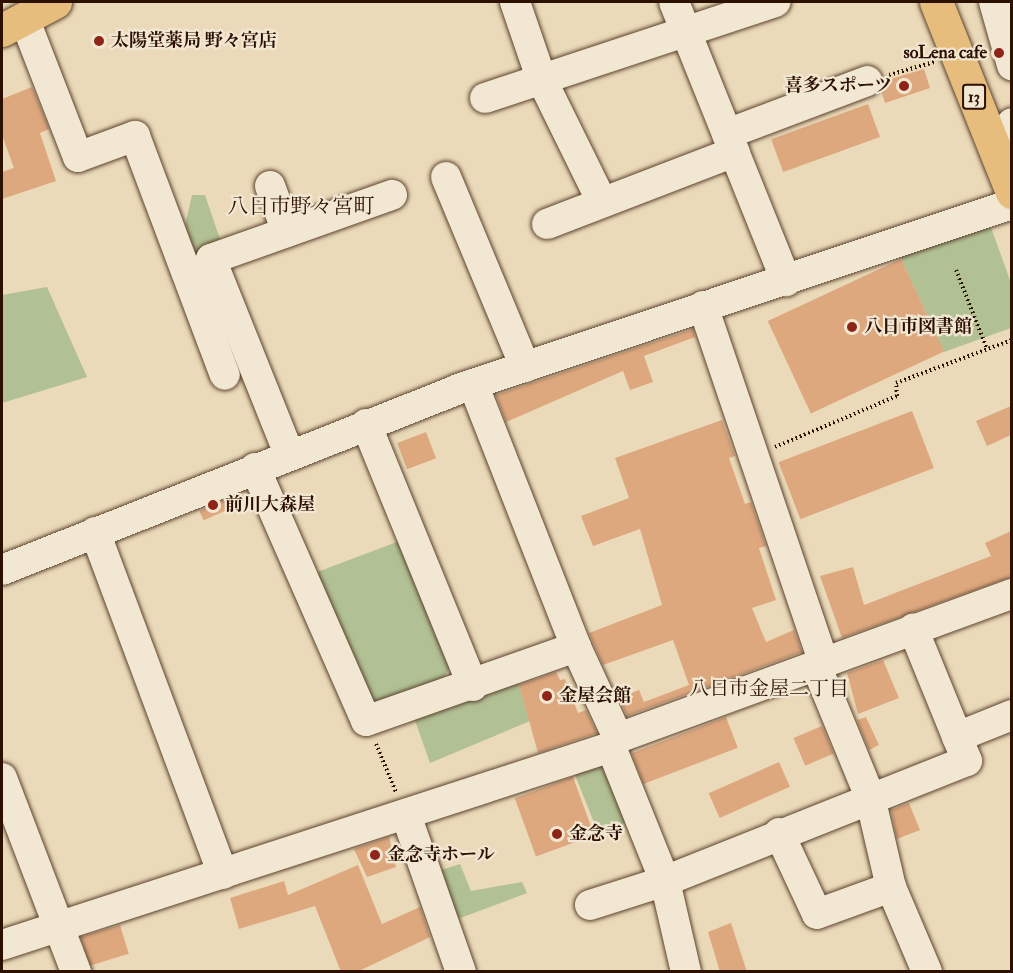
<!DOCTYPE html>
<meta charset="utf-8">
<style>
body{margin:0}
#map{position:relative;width:1013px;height:973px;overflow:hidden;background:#ebdab9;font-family:"IM FELL Double Pica","Noto Serif JP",serif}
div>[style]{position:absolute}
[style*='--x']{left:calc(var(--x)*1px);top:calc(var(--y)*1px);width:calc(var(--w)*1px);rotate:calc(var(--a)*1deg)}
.green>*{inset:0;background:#b1c194;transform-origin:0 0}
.building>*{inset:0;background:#dea87f;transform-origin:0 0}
.path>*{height:4px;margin-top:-2px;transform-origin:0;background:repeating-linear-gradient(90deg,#2d1100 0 1.5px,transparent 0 4.5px)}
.roads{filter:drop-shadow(0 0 2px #5c432e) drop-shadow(0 0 2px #5c432e)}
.minor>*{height:30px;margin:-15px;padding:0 15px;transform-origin:15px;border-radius:15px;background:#f2e7d2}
.major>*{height:33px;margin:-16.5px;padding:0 16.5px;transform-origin:16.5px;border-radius:16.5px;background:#e6bd7c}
.highway>*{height:33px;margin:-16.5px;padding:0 16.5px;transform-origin:16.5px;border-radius:16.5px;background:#e6bd7c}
.dots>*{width:16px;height:16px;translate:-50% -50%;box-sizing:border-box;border:3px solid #f2e7d2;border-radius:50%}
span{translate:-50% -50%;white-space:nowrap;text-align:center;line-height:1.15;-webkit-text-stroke:4.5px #f2e7d2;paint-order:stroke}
.shield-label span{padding:2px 4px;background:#f2e7d2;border:2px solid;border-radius:4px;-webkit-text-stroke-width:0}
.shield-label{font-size:16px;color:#2d1100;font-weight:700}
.poi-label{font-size:18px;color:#2d1100;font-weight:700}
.left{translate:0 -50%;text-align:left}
.right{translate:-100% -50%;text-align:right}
.neighbourhood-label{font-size:20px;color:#2d1100}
.quarter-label{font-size:21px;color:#2d1100}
.frame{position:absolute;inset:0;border:3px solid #2d1100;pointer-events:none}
</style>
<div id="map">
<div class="green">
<div style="clip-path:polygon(192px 195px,205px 195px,222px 245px,184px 259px,180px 247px)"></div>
<div style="clip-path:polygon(989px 222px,1011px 283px,1011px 328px,944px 352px,900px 257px)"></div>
<div style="clip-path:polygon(47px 287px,87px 377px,2px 403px,2px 295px)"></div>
<div style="clip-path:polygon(402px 540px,450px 667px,439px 686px,383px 705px,367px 697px,312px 574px)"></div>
<div style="clip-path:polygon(517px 678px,530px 721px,430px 763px,412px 712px)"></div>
<div style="left:607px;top:761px;width:64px;height:35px;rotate:68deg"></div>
<div style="clip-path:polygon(460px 864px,471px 891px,522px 882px,527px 893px,455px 920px,435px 872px)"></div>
</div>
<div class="building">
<div style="clip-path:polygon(924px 69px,930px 88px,885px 103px,881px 90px,884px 81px)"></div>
<div style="clip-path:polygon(32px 87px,49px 129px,40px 133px,56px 181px,2px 199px,2px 172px,14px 168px,2px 135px,2px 99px)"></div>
<div style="left:868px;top:104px;width:35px;height:103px;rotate:70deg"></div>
<div style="left:901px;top:259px;width:102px;height:147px;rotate:65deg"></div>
<div style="clip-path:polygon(693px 329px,695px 337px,644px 356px,653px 382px,630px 390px,623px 371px,506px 422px,496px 395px)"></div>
<div style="clip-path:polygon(1011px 406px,1011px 435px,987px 446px,976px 421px)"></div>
<div style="left:912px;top:411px;width:61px;height:143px;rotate:69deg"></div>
<div style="clip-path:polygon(722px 420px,735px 456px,729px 458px,745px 504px,751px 502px,766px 546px,759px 548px,776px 600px,752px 608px,766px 642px,794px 630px,802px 652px,627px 716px,619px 698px,639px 690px,644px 702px,689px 685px,673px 640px,603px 665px,589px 633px,662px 605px,640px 529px,593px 546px,581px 516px,629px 498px,615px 458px)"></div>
<div style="left:426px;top:432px;width:28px;height:31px;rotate:69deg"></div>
<div style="left:227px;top:499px;width:10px;height:30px;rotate:66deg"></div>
<div style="clip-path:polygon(1011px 531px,1011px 577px,842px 638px,820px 576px,853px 567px,864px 605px,991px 556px,985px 543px)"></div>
<div style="clip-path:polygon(883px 660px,899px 698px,858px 714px,847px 673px)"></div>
<div style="clip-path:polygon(556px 672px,560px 680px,565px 679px,578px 713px,586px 710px,597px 733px,538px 753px,519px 685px)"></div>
<div style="left:726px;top:717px;width:33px;height:101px;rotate:69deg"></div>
<div style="clip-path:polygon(866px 717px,879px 745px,869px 750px,857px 720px)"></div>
<div style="left:822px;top:726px;width:30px;height:31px;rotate:67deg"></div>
<div style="left:779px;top:762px;width:27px;height:77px;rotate:66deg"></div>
<div style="left:573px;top:777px;width:62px;height:62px;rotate:70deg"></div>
<div style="clip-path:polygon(909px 803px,920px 830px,897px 839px,891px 810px)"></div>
<div style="clip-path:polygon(389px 837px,396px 867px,367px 877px,354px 849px)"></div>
<div style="clip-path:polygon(358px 865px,382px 924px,420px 907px,430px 937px,357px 972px,341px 972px,315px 906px,239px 929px,230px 898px,284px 881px,288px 895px)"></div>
<div style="clip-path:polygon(731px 923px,747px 972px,720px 972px,708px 932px)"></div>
<div style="left:120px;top:925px;width:30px;height:41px;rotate:73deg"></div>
</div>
<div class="path">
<div style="--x:889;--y:75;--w:47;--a:-16.1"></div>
<div style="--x:956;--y:270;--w:85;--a:68.6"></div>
<div style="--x:775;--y:447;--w:132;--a:-22.7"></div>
<div style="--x:897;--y:396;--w:13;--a:-94"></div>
<div style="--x:896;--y:383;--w:124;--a:-20.3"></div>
<div style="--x:376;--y:744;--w:52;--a:67.4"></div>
</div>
<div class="roads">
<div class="minor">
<div style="--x:515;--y:2;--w:80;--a:71.1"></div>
<div style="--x:541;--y:78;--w:138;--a:63.8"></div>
<div style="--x:674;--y:2;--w:301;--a:68.1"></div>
<div style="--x:994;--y:2;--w:66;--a:74.1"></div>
<div style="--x:24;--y:18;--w:149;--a:68.8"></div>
<div style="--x:78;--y:157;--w:61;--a:-20.2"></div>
<div style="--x:135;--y:136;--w:255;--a:69.4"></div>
<div style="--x:485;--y:98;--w:306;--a:-18.3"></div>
<div style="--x:727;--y:134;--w:150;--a:-20.7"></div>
<div style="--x:993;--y:145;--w:29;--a:-49"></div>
<div style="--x:446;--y:177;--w:206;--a:67.4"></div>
<div style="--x:270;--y:186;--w:49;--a:69.7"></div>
<div style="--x:547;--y:224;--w:201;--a:-21"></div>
<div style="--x:703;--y:306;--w:375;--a:71.3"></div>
<div style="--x:823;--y:661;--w:14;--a:102"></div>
<div style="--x:820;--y:675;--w:132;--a:67.7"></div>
<div style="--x:870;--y:797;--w:92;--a:76.9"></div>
<div style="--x:891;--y:887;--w:92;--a:67"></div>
<div style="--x:473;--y:384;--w:282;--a:68.6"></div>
<div style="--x:576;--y:647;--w:100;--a:65.2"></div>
<div style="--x:366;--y:424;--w:283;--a:67.8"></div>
<div style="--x:289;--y:454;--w:210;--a:-111.8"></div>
<div style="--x:211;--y:259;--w:192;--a:-19.5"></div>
<div style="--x:255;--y:468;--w:276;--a:66.3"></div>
<div style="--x:366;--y:721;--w:223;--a:-19.4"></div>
<div style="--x:95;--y:532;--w:365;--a:69.5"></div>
<div style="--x:2;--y:570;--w:491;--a:-21.6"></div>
<div style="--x:458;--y:389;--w:584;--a:-18.47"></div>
<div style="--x:957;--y:737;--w:59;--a:-21.8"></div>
<div style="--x:611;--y:747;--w:144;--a:68.1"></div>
<div style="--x:665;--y:881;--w:93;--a:77"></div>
<div style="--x:2;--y:778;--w:208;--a:69.1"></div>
<div style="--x:406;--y:815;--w:166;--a:70.7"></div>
<div style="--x:779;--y:833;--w:89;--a:64.9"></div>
<div style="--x:817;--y:914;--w:79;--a:-20"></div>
<div style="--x:590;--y:905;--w:79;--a:-17.7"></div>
<div style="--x:665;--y:881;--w:325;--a:-21.7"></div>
<div style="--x:967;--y:761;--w:143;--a:-112.2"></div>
<div style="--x:2;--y:945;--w:640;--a:-18.01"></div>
<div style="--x:611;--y:747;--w:11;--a:-52"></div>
<div style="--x:618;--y:738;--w:419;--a:-20.1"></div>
</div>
<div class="major">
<div style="--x:936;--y:2;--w:205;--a:68.2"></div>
</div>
<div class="highway">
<div style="--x:2;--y:30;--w:60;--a:-27.8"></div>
</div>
</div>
<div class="dots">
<div style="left:99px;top:41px;background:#8f2418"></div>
<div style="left:999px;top:53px;background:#8f2418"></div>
<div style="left:904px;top:86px;background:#8f2418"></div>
<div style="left:852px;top:327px;background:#8f2418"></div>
<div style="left:213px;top:505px;background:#8f2418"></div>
<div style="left:547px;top:696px;background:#8f2418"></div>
<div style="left:557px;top:834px;background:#8f2418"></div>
<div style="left:375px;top:855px;background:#8f2418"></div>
</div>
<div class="shield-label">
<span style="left:974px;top:97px">13</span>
</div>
<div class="poi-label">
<span class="left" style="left:111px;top:41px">太陽堂薬局 野々宮店</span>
<span class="right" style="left:987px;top:53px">soLena cafe</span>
<span class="right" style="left:892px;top:86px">喜多スポーツ</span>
<span class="left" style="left:864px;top:327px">八日市図書館</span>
<span class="left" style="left:225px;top:505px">前川大森屋</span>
<span class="left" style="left:559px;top:696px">金屋会館</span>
<span class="left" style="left:569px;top:834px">金念寺</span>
<span class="left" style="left:387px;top:855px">金念寺ホール</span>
</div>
<div class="neighbourhood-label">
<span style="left:769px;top:688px">八日市金屋二丁目</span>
</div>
<div class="quarter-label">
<span style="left:301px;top:207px">八日市野々宮町</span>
</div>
<div class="frame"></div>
</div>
